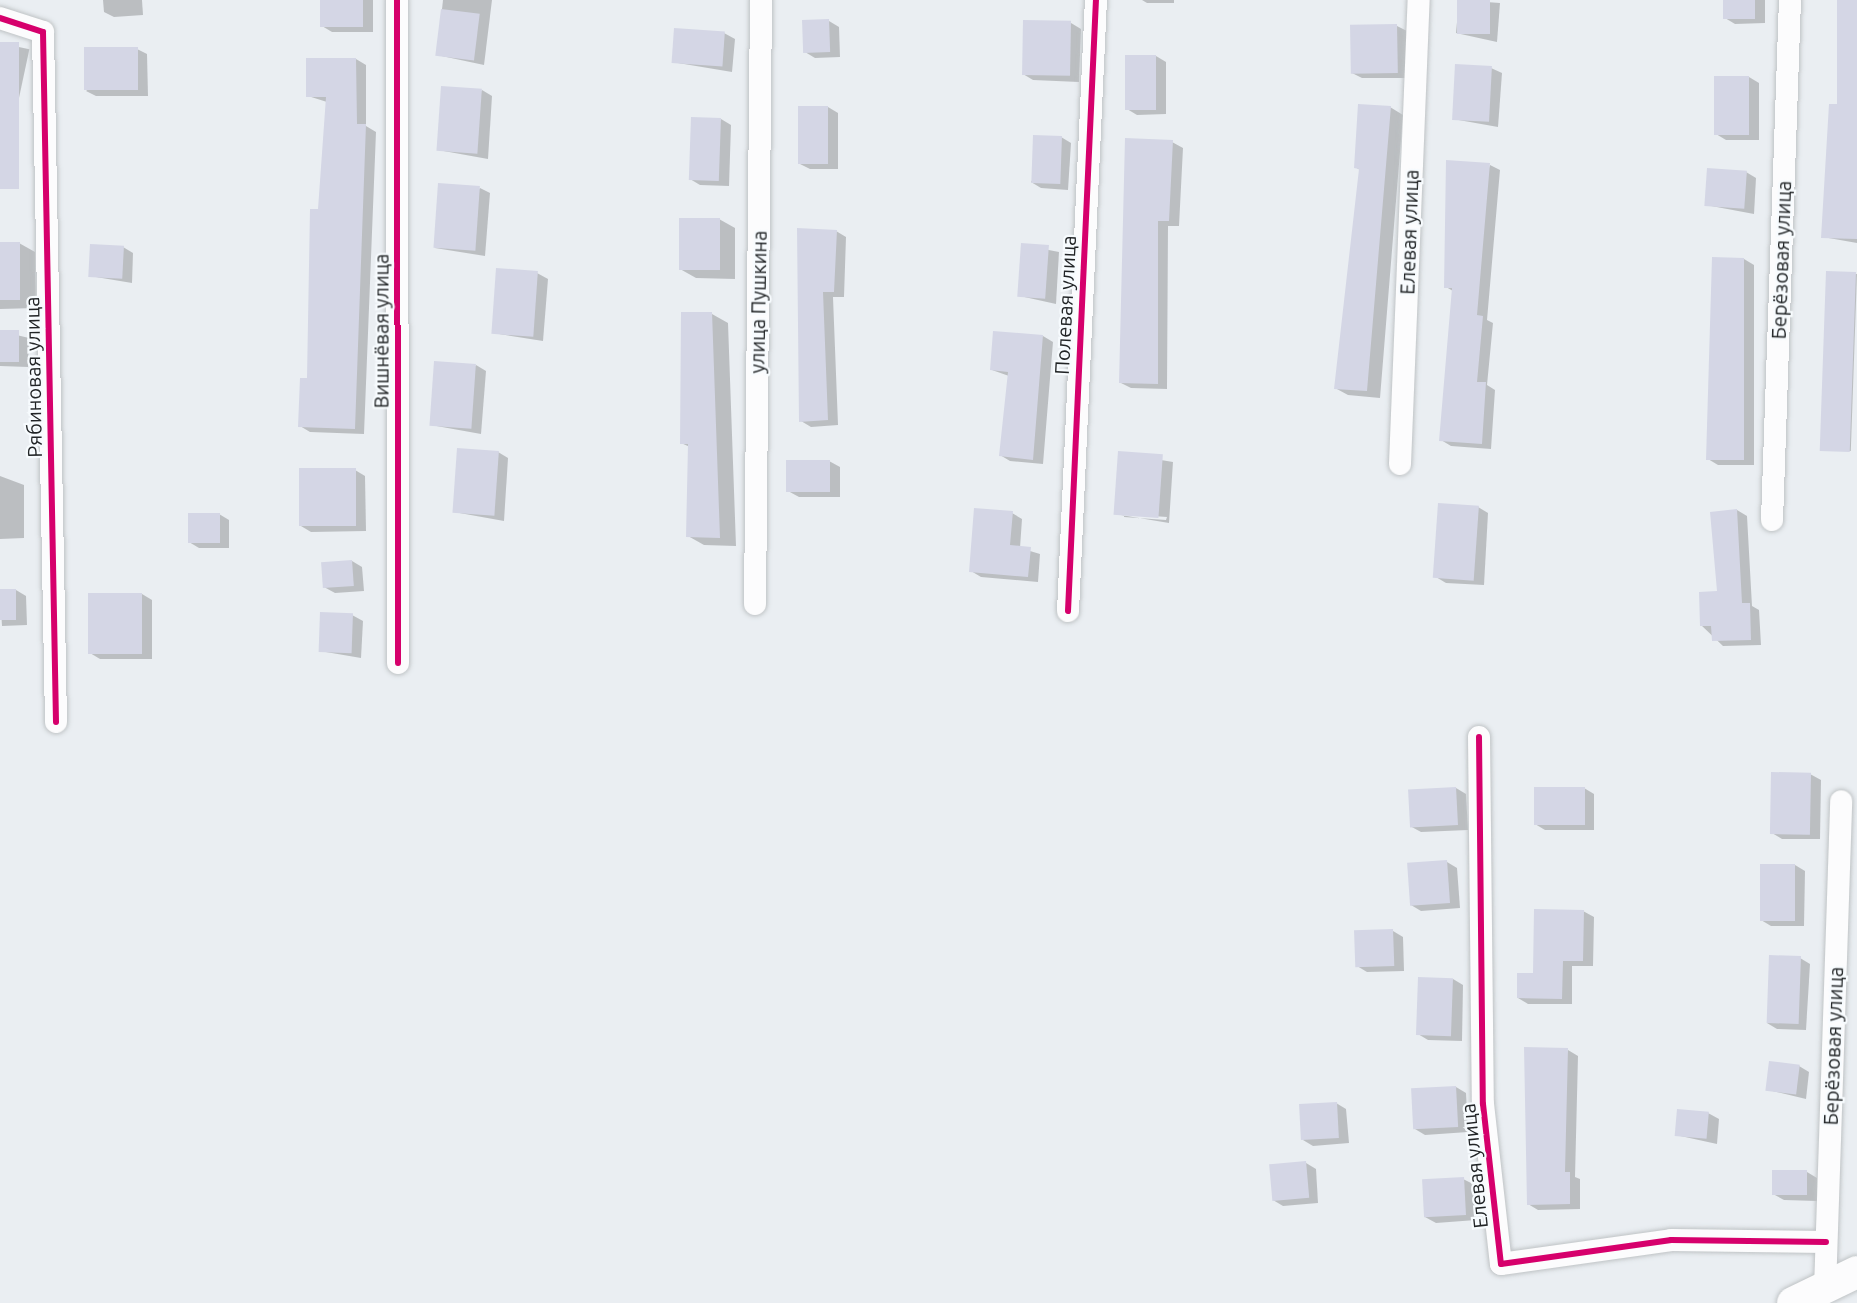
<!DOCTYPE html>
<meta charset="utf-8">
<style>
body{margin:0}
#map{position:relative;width:1857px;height:1303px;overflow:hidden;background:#eaeef2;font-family:Ubuntu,sans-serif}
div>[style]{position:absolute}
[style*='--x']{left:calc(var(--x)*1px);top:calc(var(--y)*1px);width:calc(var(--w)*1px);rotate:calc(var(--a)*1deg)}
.shadow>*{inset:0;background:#0003;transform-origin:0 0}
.building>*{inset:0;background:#d4d6e5;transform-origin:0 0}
.roads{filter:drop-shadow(0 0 2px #bfc3c5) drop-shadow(0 0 2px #bfc3c5)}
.street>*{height:22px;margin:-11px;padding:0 11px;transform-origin:11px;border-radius:11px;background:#fcfcfd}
.secondary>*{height:32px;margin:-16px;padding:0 16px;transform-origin:16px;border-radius:16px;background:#fcfcfd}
.cycleway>*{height:6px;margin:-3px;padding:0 3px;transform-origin:3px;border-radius:3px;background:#d6006c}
span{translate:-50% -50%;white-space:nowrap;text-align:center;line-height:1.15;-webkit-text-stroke:4.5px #f7fbfe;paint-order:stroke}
.street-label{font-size:20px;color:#212426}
</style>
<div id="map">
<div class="shadow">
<div style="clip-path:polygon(103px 0,142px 0,143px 15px,114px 17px,104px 12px)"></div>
<div style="clip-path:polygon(322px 0,373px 0,373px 32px,332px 32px,322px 26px)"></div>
<div style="clip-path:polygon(443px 0,492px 0,484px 65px,437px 55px)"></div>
<div style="clip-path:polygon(1142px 0,1174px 0,1174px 3px,1147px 3px)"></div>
<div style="clip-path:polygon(1459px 0,1500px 3px,1497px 42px,1456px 33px)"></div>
<div style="clip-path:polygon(1725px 0,1765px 0,1765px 23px,1735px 24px,1725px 18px)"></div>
<div style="clip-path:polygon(1837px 0,1857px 0,1857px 243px,1823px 237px,1838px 106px)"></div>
<div style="clip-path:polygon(829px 21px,839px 27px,840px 57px,815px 58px,805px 52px)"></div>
<div style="clip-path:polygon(1025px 21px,1071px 23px,1081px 29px,1079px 82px,1033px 80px,1023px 74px)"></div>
<div style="clip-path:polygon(1397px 26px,1407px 31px,1408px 78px,1362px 78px,1352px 73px)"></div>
<div style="clip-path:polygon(724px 33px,735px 39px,732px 72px,672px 62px)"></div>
<div style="left:0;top:43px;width:30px;height:151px;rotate:12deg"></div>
<div style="clip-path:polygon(137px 49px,147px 54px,148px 96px,96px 96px,86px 91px)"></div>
<div style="clip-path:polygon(1156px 56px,1166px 62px,1166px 114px,1137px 115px,1127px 109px)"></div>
<div style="clip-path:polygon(356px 59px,366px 65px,366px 126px,376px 132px,364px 434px,310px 432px,300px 426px,308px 380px,327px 102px,308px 96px)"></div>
<div style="clip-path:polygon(1491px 68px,1502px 73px,1498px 127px,1453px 119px)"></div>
<div style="clip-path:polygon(1749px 77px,1759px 83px,1759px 140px,1726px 140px,1716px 134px)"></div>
<div style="clip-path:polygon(482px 90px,492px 96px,488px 159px,438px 150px)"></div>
<div style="clip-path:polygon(828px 107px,838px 113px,838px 169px,810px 169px,800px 164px)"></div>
<div style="clip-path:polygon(1390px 107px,1403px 115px,1380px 398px,1348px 395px,1335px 388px,1360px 170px,1355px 167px)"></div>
<div style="clip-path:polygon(721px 119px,731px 125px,729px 186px,700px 185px,690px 179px)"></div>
<div style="clip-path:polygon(1061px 137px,1071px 143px,1068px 190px,1041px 188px,1031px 182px)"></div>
<div style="clip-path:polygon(1172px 142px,1183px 148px,1179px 226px,1168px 226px,1167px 389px,1131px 388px,1121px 383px)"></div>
<div style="clip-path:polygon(1490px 165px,1500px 170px,1487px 320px,1493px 323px,1487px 385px,1495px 390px,1491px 449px,1451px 446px,1441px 440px,1453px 291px,1446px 287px)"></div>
<div style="clip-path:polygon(1746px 172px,1756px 178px,1754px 214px,1706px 205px)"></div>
<div style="clip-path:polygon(480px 188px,490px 193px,485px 256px,435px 248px)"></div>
<div style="clip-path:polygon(719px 219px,735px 228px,735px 279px,696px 278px,680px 269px)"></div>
<div style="clip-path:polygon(799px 230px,836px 231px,846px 237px,844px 297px,833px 297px,838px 425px,811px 427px,801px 421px)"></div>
<div style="clip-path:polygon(0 243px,19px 243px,35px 252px,36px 308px,0 309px)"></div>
<div style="clip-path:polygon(1023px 245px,1059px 252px,1056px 304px,1020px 296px)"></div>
<div style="clip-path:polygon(123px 247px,133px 253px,132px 283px,90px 276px)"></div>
<div style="clip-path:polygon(1744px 259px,1754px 265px,1754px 465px,1718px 465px,1708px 459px)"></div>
<div style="clip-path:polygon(537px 273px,548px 279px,543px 341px,493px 333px)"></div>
<div style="left:1828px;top:273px;width:29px;height:177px;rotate:2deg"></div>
<div style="clip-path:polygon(712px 314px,728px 323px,736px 546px,704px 545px,688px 536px,690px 447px,681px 443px)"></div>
<div style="clip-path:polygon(0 331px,29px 338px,28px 367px,0 366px)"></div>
<div style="clip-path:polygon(1043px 336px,1053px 342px,1043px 464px,1010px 461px,1000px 455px,1009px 376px,992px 370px)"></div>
<div style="clip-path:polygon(476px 365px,486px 371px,481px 434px,431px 425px)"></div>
<div style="clip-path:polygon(498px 452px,508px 458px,504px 521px,454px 512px)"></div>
<div style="clip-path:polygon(evenodd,1119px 453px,1173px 462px,1169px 523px,1115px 514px,1119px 453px,1124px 514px,1167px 517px,1166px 520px,1124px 517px,1124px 514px)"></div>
<div style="clip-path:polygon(829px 461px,840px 467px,840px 497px,799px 497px,788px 491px)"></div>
<div style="clip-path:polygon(355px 470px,365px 476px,366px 531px,311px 532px,301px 526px)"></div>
<div style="clip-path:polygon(0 476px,24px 485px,24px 538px,0 539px)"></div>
<div style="clip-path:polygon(1478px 507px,1488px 513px,1484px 585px,1446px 583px,1436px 577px)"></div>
<div style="clip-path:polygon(1737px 510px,1747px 516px,1752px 606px,1759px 610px,1761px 645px,1723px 646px,1701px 625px,1719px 593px,1712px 513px)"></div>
<div style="clip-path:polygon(1012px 513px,1022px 519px,1020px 548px,1040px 554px,1038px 582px,981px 577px,971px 571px)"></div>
<div style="clip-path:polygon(219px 514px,229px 520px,229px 548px,199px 548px,189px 542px)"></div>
<div style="clip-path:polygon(352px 561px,362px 567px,364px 591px,335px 593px,324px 587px)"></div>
<div style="clip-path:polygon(16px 590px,26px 596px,27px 625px,2px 626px,0 591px)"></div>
<div style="clip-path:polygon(142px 594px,152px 600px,152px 659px,100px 659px,90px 653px)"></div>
<div style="clip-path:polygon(352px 615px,363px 621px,361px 658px,320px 651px)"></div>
<div style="clip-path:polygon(1810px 774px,1821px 780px,1820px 839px,1782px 839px,1772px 833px)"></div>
<div style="clip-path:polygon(1456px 788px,1466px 794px,1468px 830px,1421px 832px,1410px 826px)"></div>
<div style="clip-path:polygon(1584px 788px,1594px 794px,1594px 830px,1545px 830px,1535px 824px)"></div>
<div style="clip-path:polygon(1447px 862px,1457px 868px,1460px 908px,1421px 911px,1411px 905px)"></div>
<div style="clip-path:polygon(1795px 865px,1805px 871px,1804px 926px,1771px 926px,1761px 920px)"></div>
<div style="clip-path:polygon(1583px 911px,1594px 917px,1593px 966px,1572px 966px,1572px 1004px,1528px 1004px,1518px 998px)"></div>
<div style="clip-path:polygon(1393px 931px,1403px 937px,1404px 971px,1367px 972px,1357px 966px)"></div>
<div style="clip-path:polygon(1800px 958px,1810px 964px,1806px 1030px,1777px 1029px,1767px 1023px)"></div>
<div style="clip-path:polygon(1453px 979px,1463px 985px,1462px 1041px,1428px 1040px,1418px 1034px)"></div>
<div style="clip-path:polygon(1568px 1050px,1578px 1056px,1575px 1177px,1580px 1179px,1580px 1209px,1538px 1210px,1528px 1204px)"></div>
<div style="clip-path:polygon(1799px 1066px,1809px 1072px,1806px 1099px,1768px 1090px)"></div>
<div style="clip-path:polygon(1456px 1087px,1466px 1093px,1468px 1132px,1425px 1135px,1415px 1129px)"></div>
<div style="clip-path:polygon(1336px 1103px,1346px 1109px,1349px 1143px,1313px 1146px,1303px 1140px)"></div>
<div style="clip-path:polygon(1708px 1113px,1719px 1119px,1717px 1144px,1676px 1135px)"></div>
<div style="clip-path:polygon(1306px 1163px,1316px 1169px,1318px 1203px,1283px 1206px,1273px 1200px)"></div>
<div style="clip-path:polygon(1774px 1171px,1807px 1172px,1817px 1178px,1817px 1201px,1784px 1200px,1773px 1194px)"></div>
<div style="clip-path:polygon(1463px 1179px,1473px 1184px,1476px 1220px,1436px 1223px,1425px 1217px)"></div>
</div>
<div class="building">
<div style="left:320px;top:0;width:43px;height:27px"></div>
<div style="left:1457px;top:0;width:33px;height:34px"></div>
<div style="left:1723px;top:0;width:32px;height:19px"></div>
<div style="clip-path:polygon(1837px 0,1857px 0,1857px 239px,1821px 238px,1829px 104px,1837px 104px)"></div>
<div style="left:441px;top:9px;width:39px;height:47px;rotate:7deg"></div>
<div style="left:829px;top:19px;width:33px;height:27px;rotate:88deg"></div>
<div style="left:1023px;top:20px;width:48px;height:55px;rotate:1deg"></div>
<div style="left:1397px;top:24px;width:49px;height:47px;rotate:89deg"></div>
<div style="left:674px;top:28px;width:51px;height:35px;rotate:4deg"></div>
<div style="left:0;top:42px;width:19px;height:147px"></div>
<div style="left:138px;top:47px;width:43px;height:54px;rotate:90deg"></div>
<div style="left:1125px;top:55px;width:31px;height:55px"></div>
<div style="clip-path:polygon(306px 58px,356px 58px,357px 124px,366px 124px,355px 429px,298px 427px,300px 378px,307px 378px,310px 209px,318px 209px,326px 97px,306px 97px)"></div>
<div style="left:1455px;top:64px;width:37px;height:56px;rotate:3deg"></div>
<div style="left:1714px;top:76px;width:35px;height:59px"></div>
<div style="left:441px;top:86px;width:41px;height:65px;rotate:4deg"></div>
<div style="clip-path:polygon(1358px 104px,1391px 106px,1367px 391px,1334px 389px,1359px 169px,1354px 168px)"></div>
<div style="left:798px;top:106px;width:30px;height:58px"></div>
<div style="left:691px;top:117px;width:30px;height:63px;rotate:2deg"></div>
<div style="left:1033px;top:135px;width:29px;height:48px;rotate:2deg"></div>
<div style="clip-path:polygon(1125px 138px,1173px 140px,1169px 221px,1158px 221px,1158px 384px,1119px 383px)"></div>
<div style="clip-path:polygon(1446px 160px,1490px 163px,1477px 315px,1483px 316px,1477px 382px,1486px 382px,1482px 444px,1439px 441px,1452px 288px,1444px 288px)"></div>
<div style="left:1707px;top:168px;width:40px;height:38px;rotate:4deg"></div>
<div style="left:438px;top:183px;width:42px;height:65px;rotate:4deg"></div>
<div style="left:679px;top:218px;width:41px;height:52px"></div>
<div style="clip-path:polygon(797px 228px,837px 230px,834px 292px,823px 292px,828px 420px,799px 422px)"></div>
<div style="left:0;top:242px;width:20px;height:58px"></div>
<div style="left:1021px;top:243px;width:28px;height:54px;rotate:4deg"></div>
<div style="left:90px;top:244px;width:34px;height:33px;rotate:3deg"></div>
<div style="clip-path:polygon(1712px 257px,1744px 258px,1744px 460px,1706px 460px)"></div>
<div style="left:496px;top:268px;width:42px;height:66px;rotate:4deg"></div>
<div style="left:1826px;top:271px;width:30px;height:180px;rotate:2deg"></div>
<div style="clip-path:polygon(681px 312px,712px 312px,720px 538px,686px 537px,688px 444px,680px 444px)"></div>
<div style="left:0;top:330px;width:19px;height:32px"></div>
<div style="clip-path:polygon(993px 331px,1043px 335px,1033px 460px,999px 456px,1008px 372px,990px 370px)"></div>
<div style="left:434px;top:361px;width:42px;height:65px;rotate:4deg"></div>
<div style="left:457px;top:448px;width:42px;height:65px;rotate:4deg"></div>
<div style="left:1118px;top:451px;width:45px;height:64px;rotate:4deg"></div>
<div style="left:830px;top:460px;width:32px;height:44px;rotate:90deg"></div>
<div style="left:356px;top:468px;width:58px;height:57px;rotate:90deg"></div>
<div style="left:1438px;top:503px;width:41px;height:75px;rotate:4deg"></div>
<div style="clip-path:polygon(974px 508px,1013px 511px,1010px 545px,1031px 547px,1028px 577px,969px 572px)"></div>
<div style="clip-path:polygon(1737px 509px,1742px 603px,1750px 603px,1751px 640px,1712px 641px,1711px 626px,1700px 626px,1699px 592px,1717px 591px,1710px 512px)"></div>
<div style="left:188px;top:513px;width:32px;height:30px"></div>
<div style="left:352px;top:560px;width:26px;height:31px;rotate:86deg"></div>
<div style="left:0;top:589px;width:16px;height:31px"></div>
<div style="left:88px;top:593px;width:54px;height:61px"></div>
<div style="left:320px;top:612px;width:33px;height:40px;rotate:2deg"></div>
<div style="left:1771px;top:772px;width:40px;height:62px;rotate:1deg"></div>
<div style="left:1456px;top:787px;width:38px;height:48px;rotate:87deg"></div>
<div style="left:1534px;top:787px;width:51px;height:38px"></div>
<div style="left:1447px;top:860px;width:43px;height:40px;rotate:86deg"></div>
<div style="left:1760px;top:864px;width:35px;height:57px"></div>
<div style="clip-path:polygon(1534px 909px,1584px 910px,1583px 961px,1563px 961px,1562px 999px,1517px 998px,1517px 973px,1533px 973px)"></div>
<div style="left:1393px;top:929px;width:37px;height:39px;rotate:88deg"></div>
<div style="left:1769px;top:955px;width:32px;height:68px;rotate:2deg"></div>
<div style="left:1418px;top:977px;width:35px;height:58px;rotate:2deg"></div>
<div style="clip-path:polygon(1524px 1047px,1568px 1048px,1565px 1172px,1570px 1172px,1570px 1204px,1527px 1205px)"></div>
<div style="left:1769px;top:1061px;width:31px;height:30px;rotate:7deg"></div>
<div style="left:1456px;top:1086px;width:41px;height:45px;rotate:87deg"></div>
<div style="left:1337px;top:1102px;width:36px;height:38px;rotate:87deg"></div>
<div style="left:1677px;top:1109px;width:32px;height:27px;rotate:5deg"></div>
<div style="left:1306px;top:1161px;width:37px;height:37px;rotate:85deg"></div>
<div style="left:1772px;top:1170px;width:35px;height:25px"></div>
<div style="left:1464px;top:1177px;width:38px;height:42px;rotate:87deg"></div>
</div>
<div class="roads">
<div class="street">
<div style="--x:397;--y:0;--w:663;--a:89.91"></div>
<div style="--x:0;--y:18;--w:45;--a:18"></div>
<div style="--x:43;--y:32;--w:690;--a:88.92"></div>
<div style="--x:1400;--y:464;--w:464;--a:-87.7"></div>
<div style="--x:1772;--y:520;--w:520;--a:-88.02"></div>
<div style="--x:755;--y:604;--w:604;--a:-89.43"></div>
<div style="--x:1068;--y:611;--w:612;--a:-87.38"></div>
<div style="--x:1479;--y:737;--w:367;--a:89.4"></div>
<div style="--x:1483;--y:1104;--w:161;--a:83.6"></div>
<div style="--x:1501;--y:1264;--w:172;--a:-8"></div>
<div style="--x:1671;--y:1240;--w:155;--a:0.7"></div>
<div style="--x:1825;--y:1290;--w:489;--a:-88.1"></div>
</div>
<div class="secondary">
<div style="--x:1793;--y:1303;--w:71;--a:-25.8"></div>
</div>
</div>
<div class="cycleway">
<div style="--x:397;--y:0;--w:663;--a:89.91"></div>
<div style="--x:0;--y:18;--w:45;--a:18"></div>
<div style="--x:43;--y:32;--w:690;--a:88.92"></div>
<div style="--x:1068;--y:611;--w:612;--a:-87.38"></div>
<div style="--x:1479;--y:737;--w:367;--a:89.4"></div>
<div style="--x:1483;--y:1104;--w:161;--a:83.6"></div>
<div style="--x:1501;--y:1264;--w:172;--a:-8"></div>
<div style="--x:1671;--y:1240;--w:155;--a:0.7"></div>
</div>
<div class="street-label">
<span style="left:1409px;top:232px;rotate:-88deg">Елевая улица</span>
<span style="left:1781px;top:260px;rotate:-88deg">Берёзовая улица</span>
<span style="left:758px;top:302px;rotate:-89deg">улица Пушкина</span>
<span style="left:1065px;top:305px;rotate:-87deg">Полевая улица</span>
<span style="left:381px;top:331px;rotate:-90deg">Вишнёвая улица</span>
<span style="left:33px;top:377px;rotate:-91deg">Рябиновая улица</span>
<span style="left:1833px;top:1046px;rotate:-88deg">Берёзовая улица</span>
<span style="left:1474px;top:1166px;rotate:-96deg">Елевая улица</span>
</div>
</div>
